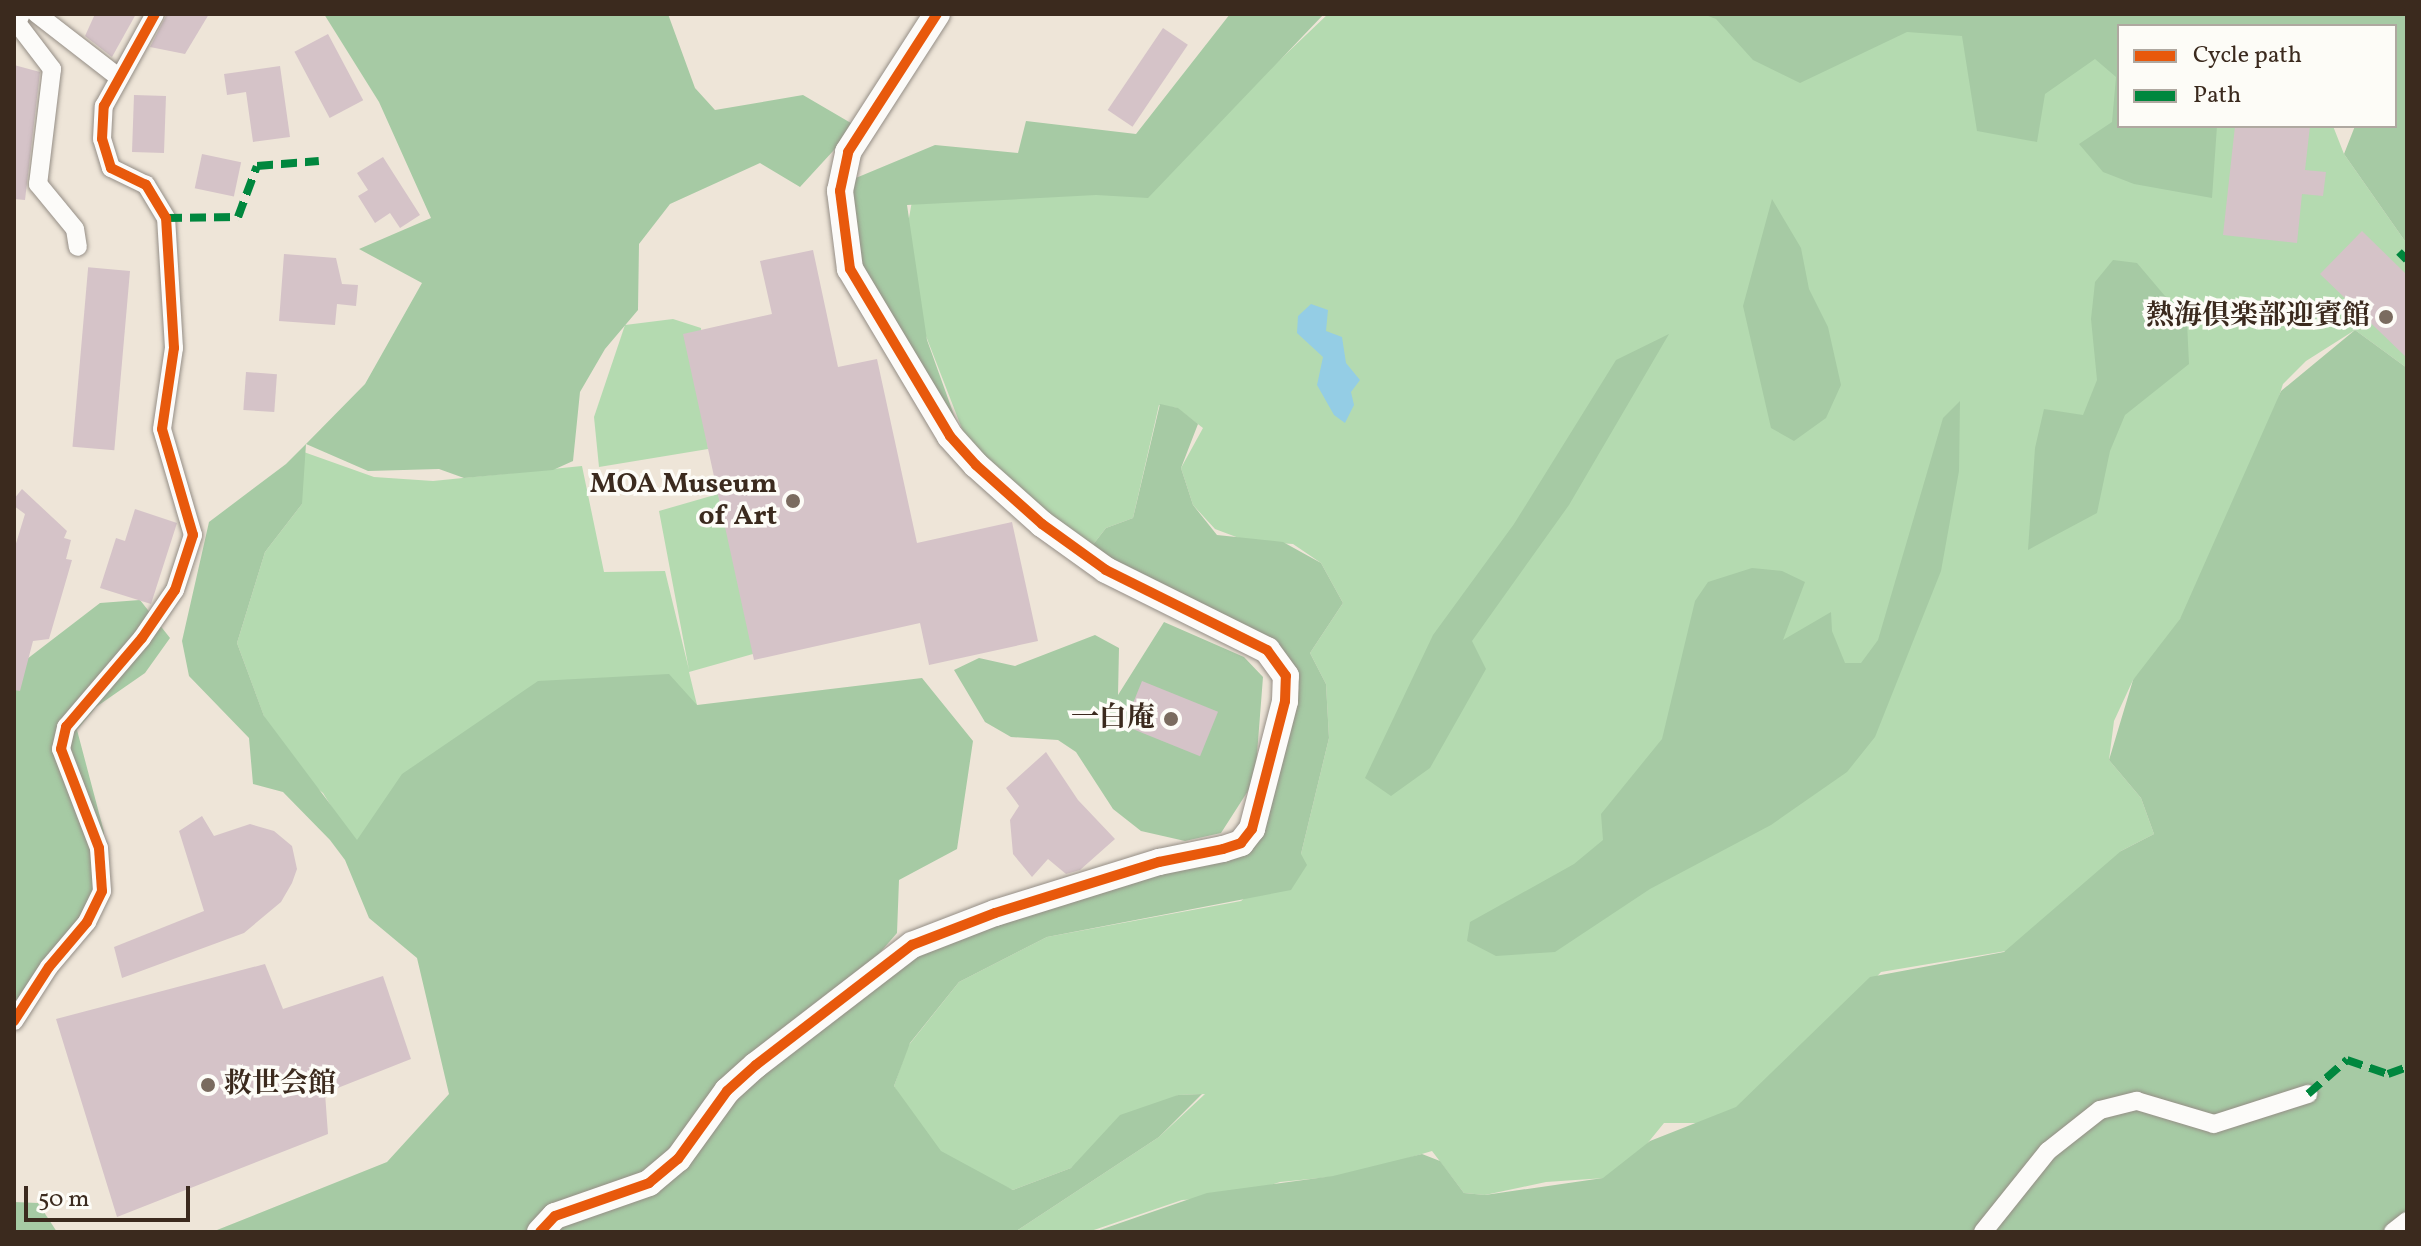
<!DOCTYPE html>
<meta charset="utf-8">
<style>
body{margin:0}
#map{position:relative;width:2421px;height:1246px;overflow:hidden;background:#eee5d8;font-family:Vollkorn,"Noto Serif JP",serif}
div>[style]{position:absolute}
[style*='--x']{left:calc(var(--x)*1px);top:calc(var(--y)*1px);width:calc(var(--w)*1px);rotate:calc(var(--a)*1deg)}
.green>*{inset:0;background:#b4dab0}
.forest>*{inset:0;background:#a6caa4}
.water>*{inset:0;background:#94cde5}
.building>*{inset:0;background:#d5c3c8;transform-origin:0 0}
.roads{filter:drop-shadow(0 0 2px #958e86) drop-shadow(0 0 2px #958e86)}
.street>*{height:18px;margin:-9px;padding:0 9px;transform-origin:9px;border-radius:9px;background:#fcfbf9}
.secondary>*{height:26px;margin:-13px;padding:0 13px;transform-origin:13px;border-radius:13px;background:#fcfbf9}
.quiet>*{height:8px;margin-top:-4px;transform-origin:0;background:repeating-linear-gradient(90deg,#00873e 0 16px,transparent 0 24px)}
.cycleway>*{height:10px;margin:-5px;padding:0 5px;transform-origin:5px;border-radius:5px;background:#e8590c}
.dots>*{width:22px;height:22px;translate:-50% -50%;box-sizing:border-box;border:4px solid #fdfcf7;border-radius:50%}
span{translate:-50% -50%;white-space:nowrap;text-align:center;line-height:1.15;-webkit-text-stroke:7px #fdfcf7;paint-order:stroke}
.poi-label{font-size:28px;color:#3b2a1e;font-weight:700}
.right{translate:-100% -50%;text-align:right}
.left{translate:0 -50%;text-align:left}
.frame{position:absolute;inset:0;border:16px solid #3b2a1e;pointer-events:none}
.legend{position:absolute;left:2117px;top:24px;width:280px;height:104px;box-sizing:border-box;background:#fdfcf7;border:2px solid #afa8a0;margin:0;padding:10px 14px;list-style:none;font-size:24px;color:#3b2a1e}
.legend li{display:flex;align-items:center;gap:16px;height:40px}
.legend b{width:40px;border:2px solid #afa8a0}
.scale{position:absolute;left:24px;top:1186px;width:166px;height:36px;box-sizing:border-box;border:4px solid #3b2a1e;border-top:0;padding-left:10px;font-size:24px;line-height:28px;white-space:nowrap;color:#3b2a1e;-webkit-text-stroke:6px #fdfcf7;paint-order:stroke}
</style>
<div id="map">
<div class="green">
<div style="clip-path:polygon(1328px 14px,2283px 14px,2119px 26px,2119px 126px,2333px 126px,2344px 154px,2407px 244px,2407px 368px,2355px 330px,2306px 361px,2283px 384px,2245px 501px,2218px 558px,2153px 663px,2133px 680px,2114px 721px,2109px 760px,2141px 798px,2154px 834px,2121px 851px,2109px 874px,2012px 950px,1881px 972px,1831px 1027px,1736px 1108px,1702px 1123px,1664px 1123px,1620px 1177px,1546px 1182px,1485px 1195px,1464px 1193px,1432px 1151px,1350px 1175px,1280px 1182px,1232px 1197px,1182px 1200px,1088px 1232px,1015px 1232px,1159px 1137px,1205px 1094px,1178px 1095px,1071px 1168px,1013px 1190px,935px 1157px,894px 1086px,908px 1046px,959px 982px,1047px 937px,1241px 901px,1301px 854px,1329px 738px,1326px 684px,1310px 653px,1343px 603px,1321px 563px,1293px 544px,1247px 541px,1215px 529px,1193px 505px,1181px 468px,1203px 428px,1177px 408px,1159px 405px,1133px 518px,1106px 528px,1088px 551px,976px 465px,900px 269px,912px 201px,1140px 193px)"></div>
<div style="clip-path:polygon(673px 319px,701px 328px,708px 449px,599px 467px,594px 417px,625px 325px)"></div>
<div style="clip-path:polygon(301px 451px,374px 477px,433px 481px,582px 466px,604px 572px,665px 571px,689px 670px,659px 511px,718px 494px,760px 652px,689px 672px,697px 705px,355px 845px,323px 793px,279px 757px,237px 643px,265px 552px,302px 504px)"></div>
</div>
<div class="forest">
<div style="clip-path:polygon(324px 14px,668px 14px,695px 88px,715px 110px,803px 95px,856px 126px,800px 187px,760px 163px,670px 204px,639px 244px,638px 310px,605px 349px,580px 392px,573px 461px,553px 470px,464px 478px,439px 469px,368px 471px,306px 444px,302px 504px,265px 552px,237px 643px,264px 716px,357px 840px,402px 774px,538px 681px,669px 674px,697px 705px,922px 678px,973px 741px,957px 849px,899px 880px,897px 933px,830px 1010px,912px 954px,1259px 837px,1299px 688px,1276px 643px,1088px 551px,1106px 528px,1133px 518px,1160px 404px,1178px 408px,1198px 424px,1181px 468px,1193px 505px,1217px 535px,1283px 542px,1321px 563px,1343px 603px,1310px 653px,1326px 684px,1329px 738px,1301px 854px,1307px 865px,1291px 890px,1047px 937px,959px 982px,910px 1043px,894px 1086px,941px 1151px,1013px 1190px,1071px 1168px,1120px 1115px,1178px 1095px,1202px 1094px,1159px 1137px,1015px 1232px,212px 1232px,387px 1162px,449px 1094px,417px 958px,369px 918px,345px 860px,330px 840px,283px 792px,253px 784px,249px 738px,189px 676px,182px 641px,209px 522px,286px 464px,306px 444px,365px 384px,422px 283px,359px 249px,431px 218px,379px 102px)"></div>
<div style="clip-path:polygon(1230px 14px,1324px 14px,1148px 198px,1096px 195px,907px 205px,927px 340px,959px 429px,861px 294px,851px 180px,935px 145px,1018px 153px,1026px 121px,1136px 134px)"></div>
<div style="clip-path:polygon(1703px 14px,2407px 14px,2407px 244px,2344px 154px,2355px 126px,2395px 126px,2394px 26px,2119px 26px,2119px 126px,2217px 126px,2212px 198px,2134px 184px,2103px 172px,2079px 144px,2112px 122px,2116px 77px,2095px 59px,2045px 94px,2037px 142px,1977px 131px,1962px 36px,1907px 32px,1800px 83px,1753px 60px,1716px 19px)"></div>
<div style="clip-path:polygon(1772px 199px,1801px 248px,1809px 289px,1828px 327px,1841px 385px,1826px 418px,1794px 441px,1771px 428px,1743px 306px)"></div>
<div style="clip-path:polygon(2113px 260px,2137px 263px,2187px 322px,2189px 364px,2125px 415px,2110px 451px,2097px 513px,2028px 550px,2035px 448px,2044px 409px,2083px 415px,2097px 380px,2091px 319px,2095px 282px)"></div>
<div style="clip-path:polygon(2355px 330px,2407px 368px,2407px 1232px,1094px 1232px,1207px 1193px,1333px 1176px,1422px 1154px,1440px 1161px,1464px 1193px,1485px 1195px,1603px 1178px,1650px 1141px,1736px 1107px,1870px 977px,2004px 952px,2121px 851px,2154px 834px,2141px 798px,2109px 760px,2133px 680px,2180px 619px,2281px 391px)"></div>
<div style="clip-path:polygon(1669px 334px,1569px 505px,1472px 641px,1486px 669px,1430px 768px,1391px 796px,1365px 778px,1433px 635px,1514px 524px,1616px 360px)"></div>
<div style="clip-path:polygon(1960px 401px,1959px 471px,1941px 571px,1875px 737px,1847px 772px,1771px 825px,1650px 889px,1555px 952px,1496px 956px,1467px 941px,1470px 922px,1574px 864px,1603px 840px,1601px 814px,1662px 739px,1695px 601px,1708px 582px,1752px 568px,1782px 571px,1805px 582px,1783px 640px,1831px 612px,1832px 631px,1845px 663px,1861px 663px,1878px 640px,1943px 418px)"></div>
<div style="clip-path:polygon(140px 600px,170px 638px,145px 673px,96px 707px,77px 730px,104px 832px,102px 891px,14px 1016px,14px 669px,100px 603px)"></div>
<div style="clip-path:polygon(1164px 622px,1244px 657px,1263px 677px,1255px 780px,1221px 833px,1185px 841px,1141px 831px,1113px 809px,1076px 752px,1058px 740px,1011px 737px,985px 722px,954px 670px,979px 658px,1015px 666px,1095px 635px,1119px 648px,1118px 695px)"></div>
<div style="clip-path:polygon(14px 1202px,38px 1203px,57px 1232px,14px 1232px)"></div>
</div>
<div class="water">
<div style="clip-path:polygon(1311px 304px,1328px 310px,1326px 331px,1342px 337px,1346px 363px,1360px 380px,1351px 392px,1354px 405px,1345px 423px,1334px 415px,1317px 385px,1323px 357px,1297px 333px,1298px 316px)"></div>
</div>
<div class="building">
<div style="clip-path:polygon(95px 14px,136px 14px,112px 57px,85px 36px)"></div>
<div style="clip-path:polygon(167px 14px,209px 14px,185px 54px,150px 47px)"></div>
<div style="left:1163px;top:28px;width:30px;height:99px;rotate:34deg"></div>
<div style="left:328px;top:34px;width:75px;height:38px;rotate:62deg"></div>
<div style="clip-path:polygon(14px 65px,40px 72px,25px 200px,14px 199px)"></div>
<div style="clip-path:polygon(280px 66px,290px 137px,253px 142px,246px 92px,227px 95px,224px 74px)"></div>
<div style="left:134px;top:95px;width:32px;height:57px;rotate:2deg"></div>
<div style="clip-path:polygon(2235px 126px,2310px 126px,2305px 170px,2326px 172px,2323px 196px,2302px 194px,2297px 243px,2223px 235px)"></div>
<div style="left:202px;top:154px;width:40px;height:35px;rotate:12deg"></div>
<div style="clip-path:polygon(383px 157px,420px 215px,400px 228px,390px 213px,375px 223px,358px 196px,368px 190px,357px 173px)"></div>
<div style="clip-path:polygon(2362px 231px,2407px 275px,2407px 358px,2320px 274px)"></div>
<div style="clip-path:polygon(813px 250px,838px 367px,877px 359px,917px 543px,1012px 522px,1038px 641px,929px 665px,920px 623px,754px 660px,683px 334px,772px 314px,760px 261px)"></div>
<div style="clip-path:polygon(284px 254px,336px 258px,342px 284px,358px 285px,356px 306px,337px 304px,335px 325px,279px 321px)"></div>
<div style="left:130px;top:271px;width:180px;height:42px;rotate:95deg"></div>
<div style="left:246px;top:372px;width:31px;height:38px;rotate:4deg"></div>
<div style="clip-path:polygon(22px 489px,67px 531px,64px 538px,71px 540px,66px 559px,72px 560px,49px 639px,33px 641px,20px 691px,14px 690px,14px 550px,25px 514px,14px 506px,14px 499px)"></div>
<div style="clip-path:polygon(135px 509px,177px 523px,151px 604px,100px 588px,116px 538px,125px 541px)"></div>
<div style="left:1142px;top:681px;width:82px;height:48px;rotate:22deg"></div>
<div style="clip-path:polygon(1046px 752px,1078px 800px,1115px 839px,1080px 870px,1066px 874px,1048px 859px,1032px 877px,1013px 854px,1010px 820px,1019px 806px,1006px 788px)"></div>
<div style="clip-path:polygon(202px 816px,214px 836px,250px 824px,274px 831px,292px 846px,297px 869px,292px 883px,281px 902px,244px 933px,122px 978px,114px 947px,204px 911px,179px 831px)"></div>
<div style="clip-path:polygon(265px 964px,283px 1009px,383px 976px,411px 1059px,325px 1093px,328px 1134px,117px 1217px,56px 1019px)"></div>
</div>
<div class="roads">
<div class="street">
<div style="--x:21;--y:14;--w:10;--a:114"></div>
<div style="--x:17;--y:23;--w:58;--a:52.7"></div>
<div style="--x:52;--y:69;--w:116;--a:96.9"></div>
<div style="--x:38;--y:184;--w:58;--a:50.6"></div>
<div style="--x:75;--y:229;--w:18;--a:81"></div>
<div style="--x:37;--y:14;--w:101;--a:37.8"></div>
<div style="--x:14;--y:1021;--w:64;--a:-57.1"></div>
<div style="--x:49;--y:967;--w:59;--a:-49.8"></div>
<div style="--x:87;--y:922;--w:34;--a:-64"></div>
<div style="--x:102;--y:891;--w:43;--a:-94"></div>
<div style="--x:99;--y:848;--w:106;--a:-111"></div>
<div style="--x:61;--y:749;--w:23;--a:-77"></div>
<div style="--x:66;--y:727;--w:117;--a:-49.5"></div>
<div style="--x:142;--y:638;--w:58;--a:-55.5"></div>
<div style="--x:175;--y:590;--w:58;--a:-71.9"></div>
<div style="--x:193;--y:535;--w:110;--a:-106.3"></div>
<div style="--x:162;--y:429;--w:82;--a:-81.6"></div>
<div style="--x:174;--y:348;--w:130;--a:-93.5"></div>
<div style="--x:166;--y:218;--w:39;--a:-121"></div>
<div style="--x:146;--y:185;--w:39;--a:-154"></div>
<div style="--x:111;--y:168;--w:30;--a:-107"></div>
<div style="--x:102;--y:139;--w:33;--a:-87"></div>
<div style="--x:104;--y:106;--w:105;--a:-61"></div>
<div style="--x:1983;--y:1232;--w:104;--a:-51.3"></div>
<div style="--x:2048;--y:1151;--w:66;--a:-38.3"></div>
<div style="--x:2100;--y:1110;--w:38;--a:-14"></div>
<div style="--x:2137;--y:1101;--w:80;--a:16.6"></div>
<div style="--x:2214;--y:1124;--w:99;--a:-17.7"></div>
<div style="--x:2393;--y:1232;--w:18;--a:-38"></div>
</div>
<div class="secondary">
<div style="--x:540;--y:1232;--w:22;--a:-47"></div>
<div style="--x:555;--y:1216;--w:100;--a:-19.3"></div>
<div style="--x:649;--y:1183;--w:38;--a:-40"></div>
<div style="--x:678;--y:1159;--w:84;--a:-54.2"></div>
<div style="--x:727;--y:1091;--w:39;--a:-42"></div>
<div style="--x:756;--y:1065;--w:197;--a:-37.6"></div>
<div style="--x:912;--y:945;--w:89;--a:-21.1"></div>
<div style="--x:995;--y:913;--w:172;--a:-17.3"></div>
<div style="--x:1159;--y:862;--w:65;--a:-11.5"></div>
<div style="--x:1223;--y:849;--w:19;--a:-18"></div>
<div style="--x:1241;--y:843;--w:18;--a:-52"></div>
<div style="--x:1252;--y:829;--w:132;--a:-75.5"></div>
<div style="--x:1285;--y:701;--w:25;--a:-88"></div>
<div style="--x:1286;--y:676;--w:32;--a:-126"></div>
<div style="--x:1267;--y:650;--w:180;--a:-153.6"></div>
<div style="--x:1106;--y:570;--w:79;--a:-144.3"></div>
<div style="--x:1042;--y:524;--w:89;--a:-138.2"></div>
<div style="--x:976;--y:465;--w:39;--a:-132"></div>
<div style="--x:950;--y:436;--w:195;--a:-120.9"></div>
<div style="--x:850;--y:269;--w:79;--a:-97.3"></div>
<div style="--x:840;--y:191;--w:40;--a:-78"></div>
<div style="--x:848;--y:152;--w:164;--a:-57.2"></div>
</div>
</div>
<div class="quiet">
<div style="--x:166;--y:218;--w:72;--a:-0.8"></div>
<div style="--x:238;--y:217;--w:54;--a:-69.6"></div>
<div style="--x:257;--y:166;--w:62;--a:-4.6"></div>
<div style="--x:2399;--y:252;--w:11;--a:45"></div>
<div style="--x:2308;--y:1094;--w:52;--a:-41.1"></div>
<div style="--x:2347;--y:1060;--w:43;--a:18.9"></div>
<div style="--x:2388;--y:1074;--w:20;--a:-20"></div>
</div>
<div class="cycleway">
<div style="--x:14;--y:1021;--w:64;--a:-57.1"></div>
<div style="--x:49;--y:967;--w:59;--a:-49.8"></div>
<div style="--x:87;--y:922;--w:34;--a:-64"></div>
<div style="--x:102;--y:891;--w:43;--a:-94"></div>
<div style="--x:99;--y:848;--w:106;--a:-111"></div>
<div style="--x:61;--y:749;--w:23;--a:-77"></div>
<div style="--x:66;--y:727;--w:117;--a:-49.5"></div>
<div style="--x:142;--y:638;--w:58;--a:-55.5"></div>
<div style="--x:175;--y:590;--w:58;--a:-71.9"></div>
<div style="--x:193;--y:535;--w:110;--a:-106.3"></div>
<div style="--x:162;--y:429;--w:82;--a:-81.6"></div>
<div style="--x:174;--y:348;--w:130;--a:-93.5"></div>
<div style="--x:166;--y:218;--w:39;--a:-121"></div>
<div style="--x:146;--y:185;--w:39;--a:-154"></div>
<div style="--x:111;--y:168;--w:30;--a:-107"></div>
<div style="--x:102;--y:139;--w:33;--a:-87"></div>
<div style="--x:104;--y:106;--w:105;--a:-61"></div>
<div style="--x:540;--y:1232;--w:22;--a:-47"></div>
<div style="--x:555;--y:1216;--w:100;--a:-19.3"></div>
<div style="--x:649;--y:1183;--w:38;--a:-40"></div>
<div style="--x:678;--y:1159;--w:84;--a:-54.2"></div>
<div style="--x:727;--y:1091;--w:39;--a:-42"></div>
<div style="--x:756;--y:1065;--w:197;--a:-37.6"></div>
<div style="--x:912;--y:945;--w:89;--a:-21.1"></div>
<div style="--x:995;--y:913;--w:172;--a:-17.3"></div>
<div style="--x:1159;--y:862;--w:65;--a:-11.5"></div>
<div style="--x:1223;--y:849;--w:19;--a:-18"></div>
<div style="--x:1241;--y:843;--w:18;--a:-52"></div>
<div style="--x:1252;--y:829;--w:132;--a:-75.5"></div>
<div style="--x:1285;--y:701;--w:25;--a:-88"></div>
<div style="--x:1286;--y:676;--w:32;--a:-126"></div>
<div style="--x:1267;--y:650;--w:180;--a:-153.6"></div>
<div style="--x:1106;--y:570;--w:79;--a:-144.3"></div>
<div style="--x:1042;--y:524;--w:89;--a:-138.2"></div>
<div style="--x:976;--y:465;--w:39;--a:-132"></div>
<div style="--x:950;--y:436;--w:195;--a:-120.9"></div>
<div style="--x:850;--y:269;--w:79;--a:-97.3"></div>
<div style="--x:840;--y:191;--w:40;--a:-78"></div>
<div style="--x:848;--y:152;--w:164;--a:-57.2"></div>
</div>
<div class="dots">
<div style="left:2386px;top:317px;background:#7a6b5f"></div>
<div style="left:793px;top:501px;background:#7a6b5f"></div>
<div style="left:1171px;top:719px;background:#7a6b5f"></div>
<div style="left:208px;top:1085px;background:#7a6b5f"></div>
</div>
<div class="poi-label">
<span class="right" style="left:2370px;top:317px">熱海倶楽部迎賓館</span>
<span class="right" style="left:777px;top:501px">MOA Museum<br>of Art</span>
<span class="right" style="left:1155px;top:719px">一白庵</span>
<span class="left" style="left:224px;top:1085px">救世会館</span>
</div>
<div class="frame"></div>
<ul class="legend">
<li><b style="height:10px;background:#e8590c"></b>Cycle path</li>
<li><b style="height:10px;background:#00873e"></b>Path</li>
</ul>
<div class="scale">50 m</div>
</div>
